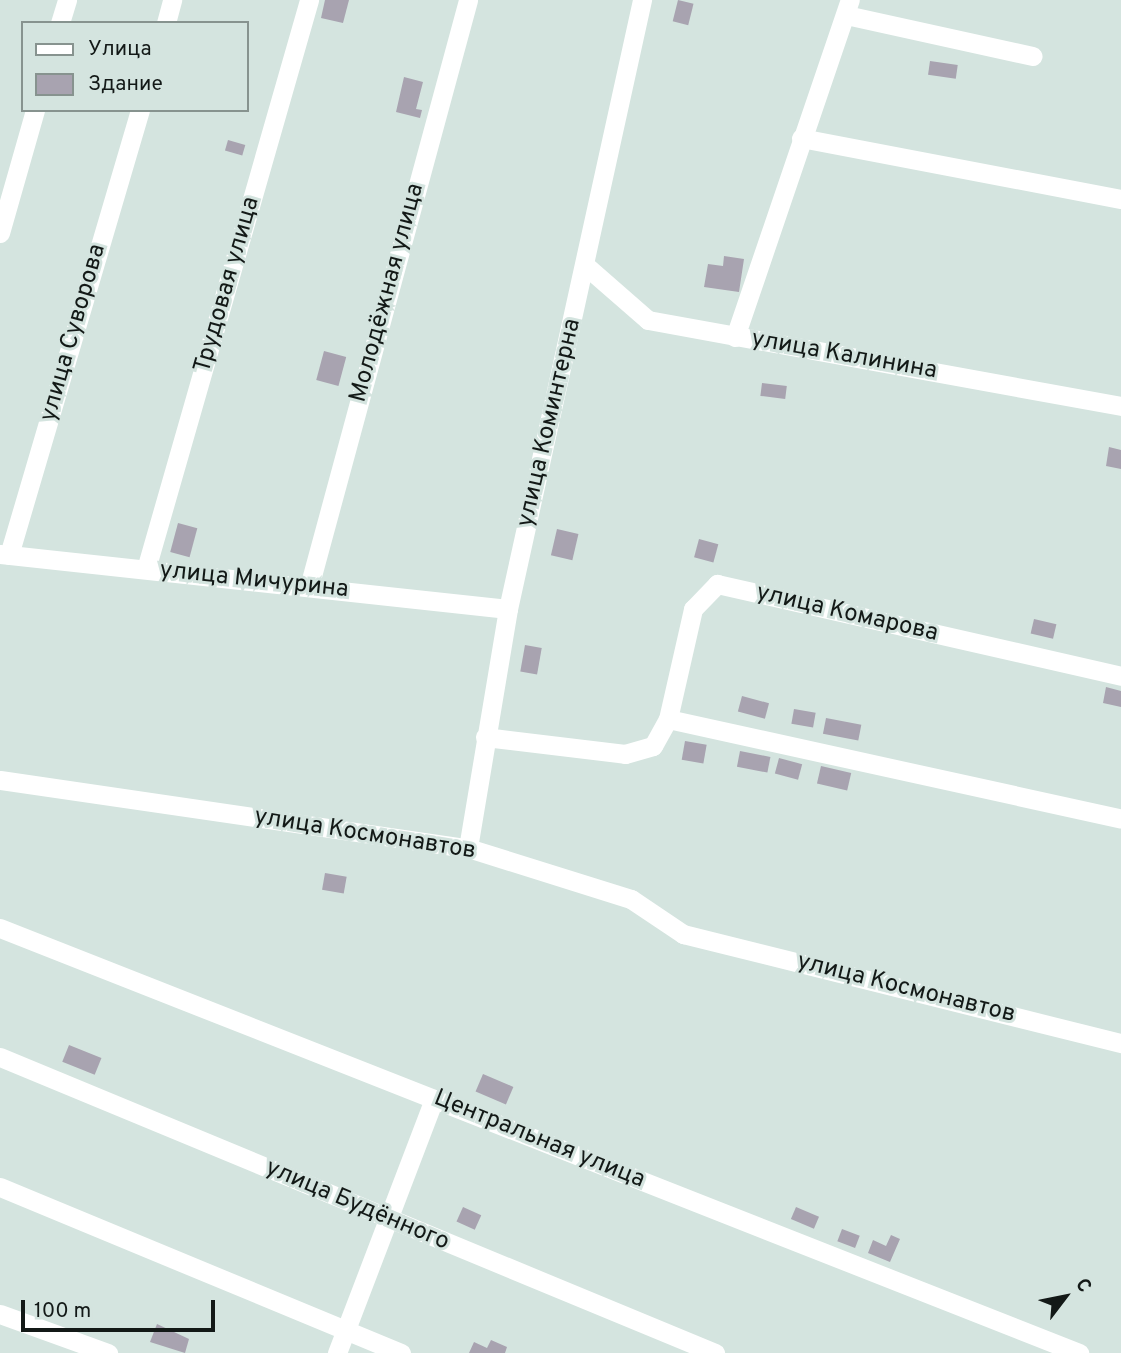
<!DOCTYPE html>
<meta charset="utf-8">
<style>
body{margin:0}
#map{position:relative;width:1121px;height:1353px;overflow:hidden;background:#d4e4df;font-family:Overpass,sans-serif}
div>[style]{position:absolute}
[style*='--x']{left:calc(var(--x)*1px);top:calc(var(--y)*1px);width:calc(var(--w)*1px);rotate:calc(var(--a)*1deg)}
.building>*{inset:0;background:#a8a3b0;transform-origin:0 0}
.minor>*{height:19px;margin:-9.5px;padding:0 9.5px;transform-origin:9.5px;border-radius:9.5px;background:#fff}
span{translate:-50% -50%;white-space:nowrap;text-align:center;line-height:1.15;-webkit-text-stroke:6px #d4e4df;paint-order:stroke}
.street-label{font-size:24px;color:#131917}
.legend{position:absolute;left:21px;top:21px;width:228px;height:91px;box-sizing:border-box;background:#d4e4df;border:2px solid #87938f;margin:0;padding:9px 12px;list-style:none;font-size:21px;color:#131917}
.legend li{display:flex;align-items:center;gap:14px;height:35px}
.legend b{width:35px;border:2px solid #87938f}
.north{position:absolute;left:1030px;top:1262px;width:70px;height:70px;-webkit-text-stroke:5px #d4e4df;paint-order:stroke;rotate:58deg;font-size:19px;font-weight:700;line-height:28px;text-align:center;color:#131917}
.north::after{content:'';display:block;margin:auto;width:24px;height:32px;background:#131917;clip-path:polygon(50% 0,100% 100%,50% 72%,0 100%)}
.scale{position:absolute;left:21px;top:1300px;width:194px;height:32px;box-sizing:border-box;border:4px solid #131917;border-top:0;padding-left:9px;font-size:21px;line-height:24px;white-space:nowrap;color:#131917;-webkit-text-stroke:5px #d4e4df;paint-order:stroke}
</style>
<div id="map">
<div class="building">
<div style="clip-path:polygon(325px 0,349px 0,343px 23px,321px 18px)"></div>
<div style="left:678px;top:0;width:16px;height:22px;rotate:14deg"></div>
<div style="left:930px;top:61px;width:28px;height:14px;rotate:8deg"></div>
<div style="clip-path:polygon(404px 77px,423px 82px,416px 109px,422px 110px,420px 118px,396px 112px)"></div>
<div style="left:228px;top:140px;width:18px;height:11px;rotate:16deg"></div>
<div style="clip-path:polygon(724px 256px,744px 259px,739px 292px,704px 287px,708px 264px,723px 266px)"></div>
<div style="left:324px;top:351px;width:23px;height:30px;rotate:15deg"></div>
<div style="left:762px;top:383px;width:25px;height:13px;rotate:7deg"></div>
<div style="clip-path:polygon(1109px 447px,1121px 450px,1121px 469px,1106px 466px)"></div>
<div style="left:178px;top:523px;width:20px;height:30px;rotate:15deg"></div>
<div style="left:557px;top:529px;width:22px;height:27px;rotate:13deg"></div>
<div style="left:699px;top:539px;width:20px;height:19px;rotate:15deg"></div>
<div style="left:1034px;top:619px;width:23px;height:15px;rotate:13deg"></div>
<div style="left:525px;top:645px;width:17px;height:27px;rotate:10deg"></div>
<div style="clip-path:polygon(1106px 687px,1121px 691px,1121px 707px,1103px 703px)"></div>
<div style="left:742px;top:696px;width:28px;height:16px;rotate:15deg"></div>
<div style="left:794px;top:709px;width:22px;height:15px;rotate:10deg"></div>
<div style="left:826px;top:718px;width:36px;height:16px;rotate:11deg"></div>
<div style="left:685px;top:741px;width:22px;height:19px;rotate:10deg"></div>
<div style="left:740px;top:751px;width:31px;height:16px;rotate:11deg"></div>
<div style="left:779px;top:758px;width:24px;height:16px;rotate:15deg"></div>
<div style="left:821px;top:766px;width:31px;height:18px;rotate:13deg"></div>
<div style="left:325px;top:873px;width:22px;height:17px;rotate:10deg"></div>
<div style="left:69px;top:1045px;width:35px;height:18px;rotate:22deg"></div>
<div style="left:483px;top:1074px;width:33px;height:19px;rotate:23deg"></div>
<div style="left:463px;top:1207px;width:20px;height:16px;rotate:24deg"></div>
<div style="left:796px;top:1207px;width:25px;height:13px;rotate:23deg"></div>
<div style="left:842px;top:1229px;width:19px;height:13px;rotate:21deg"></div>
<div style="clip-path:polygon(891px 1235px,900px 1239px,890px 1262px,868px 1253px,873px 1240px,886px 1246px)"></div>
<div style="clip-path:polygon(157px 1324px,189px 1339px,185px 1353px,150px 1342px)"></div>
<div style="clip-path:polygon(491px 1340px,507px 1347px,505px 1353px,469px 1353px,474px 1342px,487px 1348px)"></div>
</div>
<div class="minor">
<div style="--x:846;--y:15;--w:191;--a:12.4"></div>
<div style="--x:60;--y:23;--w:24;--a:-73"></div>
<div style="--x:166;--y:23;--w:24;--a:-75"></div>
<div style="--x:801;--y:138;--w:326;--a:10.8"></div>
<div style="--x:0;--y:233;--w:128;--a:-74.1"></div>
<div style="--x:586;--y:266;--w:82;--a:41.1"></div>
<div style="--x:648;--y:320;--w:481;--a:10.3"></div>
<div style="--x:735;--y:337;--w:356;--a:-71.2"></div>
<div style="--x:0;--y:554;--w:511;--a:6.18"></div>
<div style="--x:9;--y:555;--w:464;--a:-73.6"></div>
<div style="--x:146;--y:569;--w:592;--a:-74.01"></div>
<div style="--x:309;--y:587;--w:608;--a:-74.84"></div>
<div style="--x:668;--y:719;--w:464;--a:12.4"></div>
<div style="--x:485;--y:737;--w:141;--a:6.9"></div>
<div style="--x:625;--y:754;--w:29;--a:-16"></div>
<div style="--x:653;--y:746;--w:31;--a:-61"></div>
<div style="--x:668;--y:719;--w:113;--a:-77.2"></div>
<div style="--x:693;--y:609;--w:35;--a:-46"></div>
<div style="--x:717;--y:584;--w:414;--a:12.8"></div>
<div style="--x:0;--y:780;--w:473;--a:8.3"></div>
<div style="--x:468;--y:848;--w:171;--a:17.4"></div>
<div style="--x:631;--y:899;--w:63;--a:33.9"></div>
<div style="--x:683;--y:934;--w:451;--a:14"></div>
<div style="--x:468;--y:848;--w:242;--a:-80.5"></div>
<div style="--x:508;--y:609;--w:624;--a:-77.59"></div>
<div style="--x:0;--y:928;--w:1160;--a:21.5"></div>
<div style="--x:0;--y:1057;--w:774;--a:22.49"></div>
<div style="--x:0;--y:1187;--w:434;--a:22.5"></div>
<div style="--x:0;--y:1314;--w:115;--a:19.9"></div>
<div style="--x:337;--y:1353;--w:272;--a:-69.1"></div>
</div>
<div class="street-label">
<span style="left:228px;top:285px;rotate:-74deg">Трудовая улица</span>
<span style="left:388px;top:293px;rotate:-75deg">Молодёжная улица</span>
<span style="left:74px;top:333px;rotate:-74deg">улица Суворова</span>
<span style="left:844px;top:356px;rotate:10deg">улица Калинина</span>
<span style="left:550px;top:423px;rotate:-77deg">улица Коминтерна</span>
<span style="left:254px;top:581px;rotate:6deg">улица Мичурина</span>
<span style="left:847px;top:614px;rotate:13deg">улица Комарова</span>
<span style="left:365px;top:835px;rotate:9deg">улица Космонавтов</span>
<span style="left:906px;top:989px;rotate:14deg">улица Космонавтов</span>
<span style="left:539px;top:1140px;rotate:22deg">Центральная улица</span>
<span style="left:357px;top:1206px;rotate:23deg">улица Будённого</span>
</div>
<ul class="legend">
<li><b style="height:9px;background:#fff"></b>Улица</li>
<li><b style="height:19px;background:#a8a3b0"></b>Здание</li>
</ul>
<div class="north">С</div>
<div class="scale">100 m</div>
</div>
